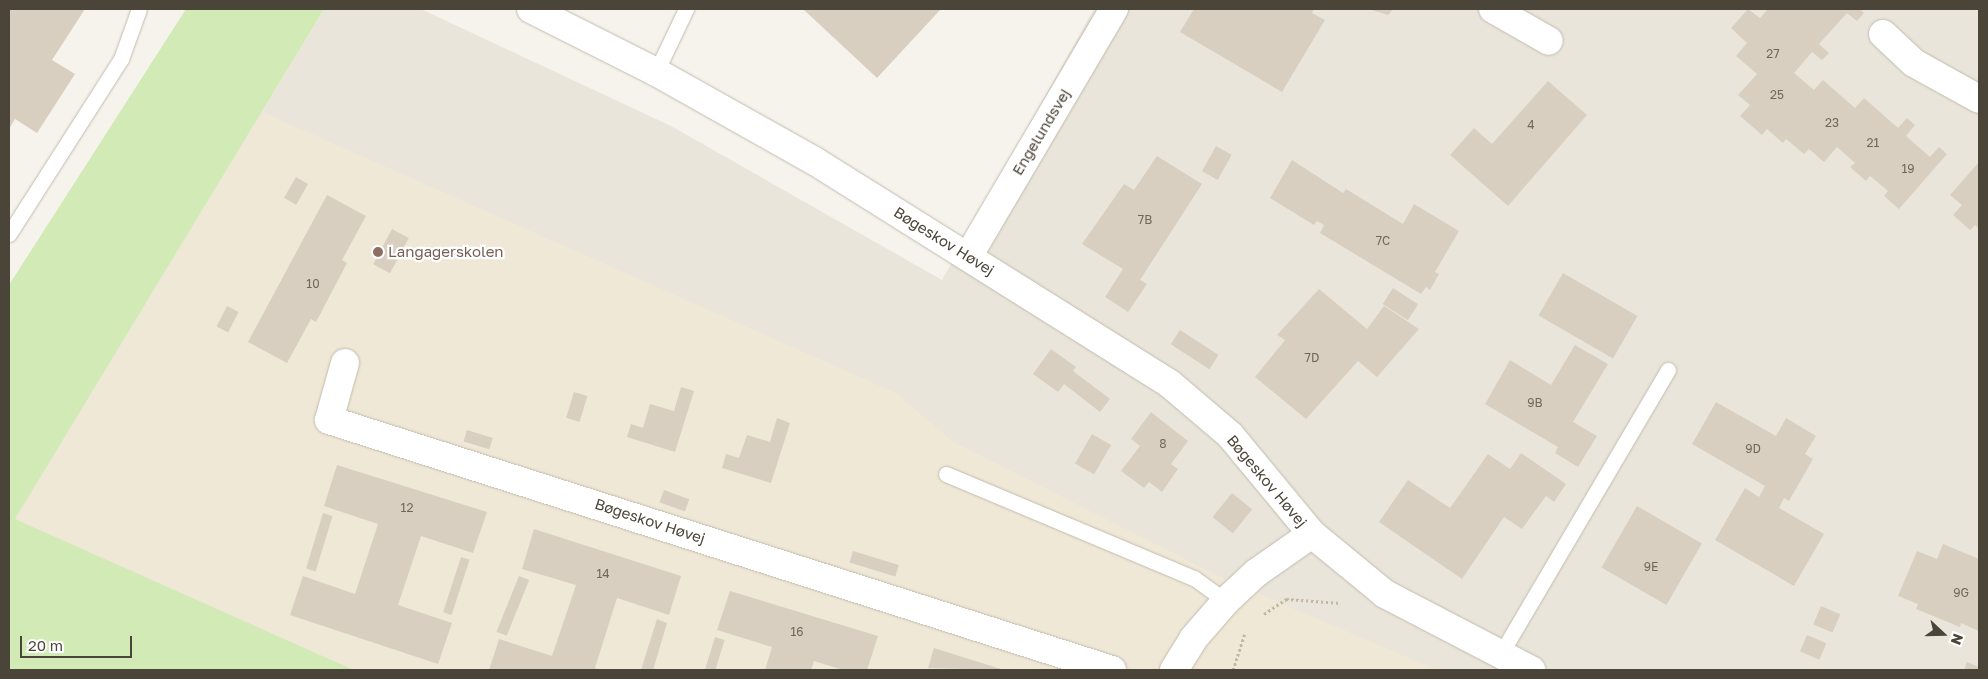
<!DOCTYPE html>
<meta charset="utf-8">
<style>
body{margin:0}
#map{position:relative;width:1988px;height:679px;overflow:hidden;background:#f6f3ec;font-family:"Golos Text",sans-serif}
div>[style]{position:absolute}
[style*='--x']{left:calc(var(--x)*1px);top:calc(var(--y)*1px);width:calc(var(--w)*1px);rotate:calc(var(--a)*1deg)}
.residential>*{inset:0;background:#eae5da}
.education>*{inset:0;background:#efe8d6}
.green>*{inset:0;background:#d2eab5}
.building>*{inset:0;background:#d8cfc1;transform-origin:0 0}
.path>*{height:3px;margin-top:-1.5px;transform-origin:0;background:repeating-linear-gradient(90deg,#c4b79f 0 2.5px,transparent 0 5px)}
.roads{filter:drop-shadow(0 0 1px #c2bbae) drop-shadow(0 0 1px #c2bbae)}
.lane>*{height:15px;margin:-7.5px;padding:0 7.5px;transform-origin:7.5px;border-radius:7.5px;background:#fff}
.street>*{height:28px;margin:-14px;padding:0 14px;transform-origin:14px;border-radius:14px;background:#fff}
.dots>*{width:14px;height:14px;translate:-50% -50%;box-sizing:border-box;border:2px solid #fff;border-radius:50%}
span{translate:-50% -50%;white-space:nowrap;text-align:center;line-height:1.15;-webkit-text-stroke:4.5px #fff;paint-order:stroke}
.number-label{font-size:12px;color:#6e675b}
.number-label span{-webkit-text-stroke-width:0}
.street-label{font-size:15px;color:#4b4439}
.education-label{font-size:15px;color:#785e54}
.left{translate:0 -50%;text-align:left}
.frame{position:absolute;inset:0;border:10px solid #4b4439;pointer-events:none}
.north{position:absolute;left:1918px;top:609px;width:50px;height:50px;-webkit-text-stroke:4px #fff;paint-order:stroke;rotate:111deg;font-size:14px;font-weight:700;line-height:20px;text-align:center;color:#4b4439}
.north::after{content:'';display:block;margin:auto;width:18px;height:22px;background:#4b4439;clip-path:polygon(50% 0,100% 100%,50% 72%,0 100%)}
.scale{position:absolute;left:20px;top:636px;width:112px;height:22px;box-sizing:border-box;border:2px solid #4b4439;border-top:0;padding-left:6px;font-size:15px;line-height:18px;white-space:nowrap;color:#4b4439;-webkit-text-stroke:4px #fff;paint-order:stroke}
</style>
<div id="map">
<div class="residential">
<div style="clip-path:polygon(324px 9px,421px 9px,671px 126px,942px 280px,1094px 9px,1979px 9px,1979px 670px,354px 670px,15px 519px)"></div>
</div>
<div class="education">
<div style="clip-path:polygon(262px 112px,896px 393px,952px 441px,1220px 577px,1437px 670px,354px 670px,15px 519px)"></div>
</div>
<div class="green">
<div style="clip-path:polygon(186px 9px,324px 9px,15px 519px,354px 670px,9px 670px,9px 285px)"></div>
</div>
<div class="building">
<div style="clip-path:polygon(9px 9px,85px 9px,52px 60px,75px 74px,37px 133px,15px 119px,9px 129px)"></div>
<div style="clip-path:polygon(803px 9px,941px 9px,877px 78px)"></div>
<div style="clip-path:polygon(1194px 9px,1314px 9px,1312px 13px,1325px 20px,1282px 92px,1180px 32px)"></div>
<div style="clip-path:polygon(1368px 9px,1393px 9px,1388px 15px)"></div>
<div style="clip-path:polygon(1748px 9px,1760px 18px,1768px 9px,1860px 9px,1864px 13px,1857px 21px,1847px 13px,1819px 44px,1829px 53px,1822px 60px,1812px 52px,1794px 73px,1814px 90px,1823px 80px,1855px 108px,1864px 98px,1898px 128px,1907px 118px,1915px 125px,1906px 136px,1930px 157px,1939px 147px,1947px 154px,1899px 209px,1884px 196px,1888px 191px,1870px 176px,1866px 181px,1850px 167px,1855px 163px,1837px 147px,1824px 162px,1809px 149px,1804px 154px,1786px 139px,1783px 143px,1767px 129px,1762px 135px,1740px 116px,1750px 105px,1738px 95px,1757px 74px,1736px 56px,1747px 43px,1731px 28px)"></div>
<div style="clip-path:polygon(1548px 81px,1587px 115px,1508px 206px,1450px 155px,1474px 128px,1492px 144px)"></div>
<div style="left:1216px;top:146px;width:18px;height:29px;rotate:29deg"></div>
<div style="clip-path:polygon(1157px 156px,1202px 184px,1140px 280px,1147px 284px,1128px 312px,1105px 297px,1123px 269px,1082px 244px,1124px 184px,1134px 190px)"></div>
<div style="clip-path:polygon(1292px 160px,1343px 193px,1346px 189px,1403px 224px,1414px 204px,1459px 231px,1435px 272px,1439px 274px,1430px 290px,1426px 287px,1421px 294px,1320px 233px,1324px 225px,1317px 221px,1314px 225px,1270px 198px)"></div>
<div style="clip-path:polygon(1979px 162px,1979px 229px,1975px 225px,1970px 230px,1953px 215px,1962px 205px,1950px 195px)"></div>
<div style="left:296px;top:177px;width:14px;height:24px;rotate:30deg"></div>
<div style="clip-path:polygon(327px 195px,366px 216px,342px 260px,347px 263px,316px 322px,311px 319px,287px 363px,248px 342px)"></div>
<div style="left:392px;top:229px;width:19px;height:40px;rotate:28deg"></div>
<div style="left:1563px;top:273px;width:86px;height:49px;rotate:30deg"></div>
<div style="left:1393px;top:288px;width:30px;height:19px;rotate:33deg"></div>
<div style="clip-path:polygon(1319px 289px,1367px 329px,1384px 306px,1419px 329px,1377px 377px,1358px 361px,1306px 419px,1255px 377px,1285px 340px,1277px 335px)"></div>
<div style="left:227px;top:306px;width:13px;height:23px;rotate:27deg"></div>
<div style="left:1180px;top:330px;width:46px;height:17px;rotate:33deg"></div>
<div style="clip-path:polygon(1575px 345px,1608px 364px,1573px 422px,1597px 436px,1578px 467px,1555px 453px,1558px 447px,1485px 404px,1510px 360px,1551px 385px)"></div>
<div style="clip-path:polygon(1051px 349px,1076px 367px,1073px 371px,1110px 399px,1100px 412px,1064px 384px,1058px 392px,1033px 374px)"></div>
<div style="clip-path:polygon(681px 387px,694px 391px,675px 452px,627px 437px,631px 424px,643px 428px,650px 404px,674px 411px)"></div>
<div style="left:574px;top:392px;width:14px;height:27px;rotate:17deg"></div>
<div style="clip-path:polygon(1716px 402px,1776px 436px,1786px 418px,1816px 436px,1805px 454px,1813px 459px,1789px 501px,1784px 498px,1779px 508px,1824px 534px,1794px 586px,1715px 540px,1745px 488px,1759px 497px,1765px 486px,1692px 444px)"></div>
<div style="clip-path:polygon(1151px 412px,1188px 441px,1171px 464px,1178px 469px,1162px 492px,1149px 482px,1144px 488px,1121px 471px,1140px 446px,1131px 439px)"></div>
<div style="clip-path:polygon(777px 418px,790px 423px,771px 483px,722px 468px,726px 454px,739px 458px,747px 435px,770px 442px)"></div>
<div style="left:467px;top:430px;width:27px;height:12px;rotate:17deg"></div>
<div style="left:1092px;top:434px;width:22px;height:34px;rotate:30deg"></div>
<div style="clip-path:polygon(1521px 453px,1566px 484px,1554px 502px,1546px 496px,1522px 529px,1504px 517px,1462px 579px,1379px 522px,1408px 480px,1450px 508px,1488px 454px,1510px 469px)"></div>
<div style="clip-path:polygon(337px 465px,487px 512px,473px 553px,421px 536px,398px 605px,452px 623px,438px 664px,290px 615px,303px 576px,355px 594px,378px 524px,324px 506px)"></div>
<div style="left:664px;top:490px;width:27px;height:13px;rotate:20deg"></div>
<div style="left:1232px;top:493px;width:26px;height:31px;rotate:39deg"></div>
<div style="left:1637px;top:506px;width:75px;height:71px;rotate:30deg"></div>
<div style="left:323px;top:513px;width:10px;height:58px;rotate:17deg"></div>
<div style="clip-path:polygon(534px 529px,681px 576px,669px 615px,617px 598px,595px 668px,600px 670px,489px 670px,499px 639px,552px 656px,576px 585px,522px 569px)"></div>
<div style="clip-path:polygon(1943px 544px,1979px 559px,1979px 631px,1961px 623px,1960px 627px,1916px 609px,1918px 604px,1898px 596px,1917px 551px,1937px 559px)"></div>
<div style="left:853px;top:551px;width:48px;height:12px;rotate:17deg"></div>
<div style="left:461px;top:557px;width:9px;height:58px;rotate:18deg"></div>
<div style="left:519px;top:576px;width:11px;height:60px;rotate:22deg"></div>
<div style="clip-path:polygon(730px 591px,878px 636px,867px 670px,843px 670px,814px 661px,811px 670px,765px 670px,772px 647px,717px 630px)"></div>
<div style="left:1821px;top:606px;width:21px;height:20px;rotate:23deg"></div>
<div style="clip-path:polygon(657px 619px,667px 623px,653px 670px,641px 670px)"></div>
<div style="left:1807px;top:635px;width:21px;height:18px;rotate:23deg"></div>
<div style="left:715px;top:637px;width:10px;height:34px;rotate:17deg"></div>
<div style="clip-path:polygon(934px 648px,1004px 670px,928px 668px)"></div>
<div style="clip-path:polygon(1967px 662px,1979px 667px,1979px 670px,1964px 670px)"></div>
</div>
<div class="path">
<div style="--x:1264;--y:614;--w:27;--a:-34"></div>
<div style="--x:1286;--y:599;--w:55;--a:4.2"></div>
<div style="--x:1233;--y:670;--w:39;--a:-72"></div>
</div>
<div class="roads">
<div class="lane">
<div style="--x:656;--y:72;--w:70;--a:-64.5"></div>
<div style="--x:9;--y:234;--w:208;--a:-57.4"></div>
<div style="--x:121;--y:59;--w:53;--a:-70.2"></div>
<div style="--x:946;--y:474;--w:269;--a:22.8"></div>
<div style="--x:1194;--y:578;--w:39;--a:36"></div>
<div style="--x:1500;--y:655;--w:331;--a:-59.5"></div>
</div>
<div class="street">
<div style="--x:531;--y:9;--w:140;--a:26.7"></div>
<div style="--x:656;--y:72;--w:180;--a:29.3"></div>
<div style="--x:813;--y:160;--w:421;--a:32.1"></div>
<div style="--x:1170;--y:384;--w:79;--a:40.4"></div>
<div style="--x:1230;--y:435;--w:129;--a:50.4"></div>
<div style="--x:1312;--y:534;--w:94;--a:39.4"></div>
<div style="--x:1385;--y:594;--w:165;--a:27.5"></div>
<div style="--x:1493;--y:9;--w:64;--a:29.7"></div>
<div style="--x:1883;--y:34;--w:42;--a:43.1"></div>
<div style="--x:1914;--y:63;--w:74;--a:29"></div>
<div style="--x:969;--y:255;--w:286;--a:-59.5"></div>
<div style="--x:345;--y:363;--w:59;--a:105.7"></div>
<div style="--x:329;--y:420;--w:822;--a:17.71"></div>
<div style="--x:1174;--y:670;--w:36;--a:-58"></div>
<div style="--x:1193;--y:639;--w:50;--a:-49"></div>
<div style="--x:1226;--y:601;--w:41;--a:-43"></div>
<div style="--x:1256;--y:573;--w:68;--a:-34.9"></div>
</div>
</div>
<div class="dots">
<div style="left:378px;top:252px;background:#8d6e63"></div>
</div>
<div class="number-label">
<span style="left:1773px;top:54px">27</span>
<span style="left:1777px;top:95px">25</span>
<span style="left:1832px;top:123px">23</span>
<span style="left:1531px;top:125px">4</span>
<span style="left:1873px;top:143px">21</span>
<span style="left:1908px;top:169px">19</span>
<span style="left:1145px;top:220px">7B</span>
<span style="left:1383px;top:241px">7C</span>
<span style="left:313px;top:284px">10</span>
<span style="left:1312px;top:358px">7D</span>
<span style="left:1535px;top:403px">9B</span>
<span style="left:1163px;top:444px">8</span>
<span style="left:1753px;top:449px">9D</span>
<span style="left:407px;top:508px">12</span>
<span style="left:1651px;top:567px">9E</span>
<span style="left:603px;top:574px">14</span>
<span style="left:1961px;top:593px">9G</span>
<span style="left:797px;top:632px">16</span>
</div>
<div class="street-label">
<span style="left:1041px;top:132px;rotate:-59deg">Engelundsvej</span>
<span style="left:944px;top:241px;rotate:32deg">Bøgeskov Høvej</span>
<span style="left:1267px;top:481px;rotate:50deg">Bøgeskov Høvej</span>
<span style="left:650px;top:521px;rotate:18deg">Bøgeskov Høvej</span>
</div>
<div class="education-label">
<span class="left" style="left:388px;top:252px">Langagerskolen</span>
</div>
<div class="frame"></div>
<div class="north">N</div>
<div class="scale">20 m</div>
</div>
